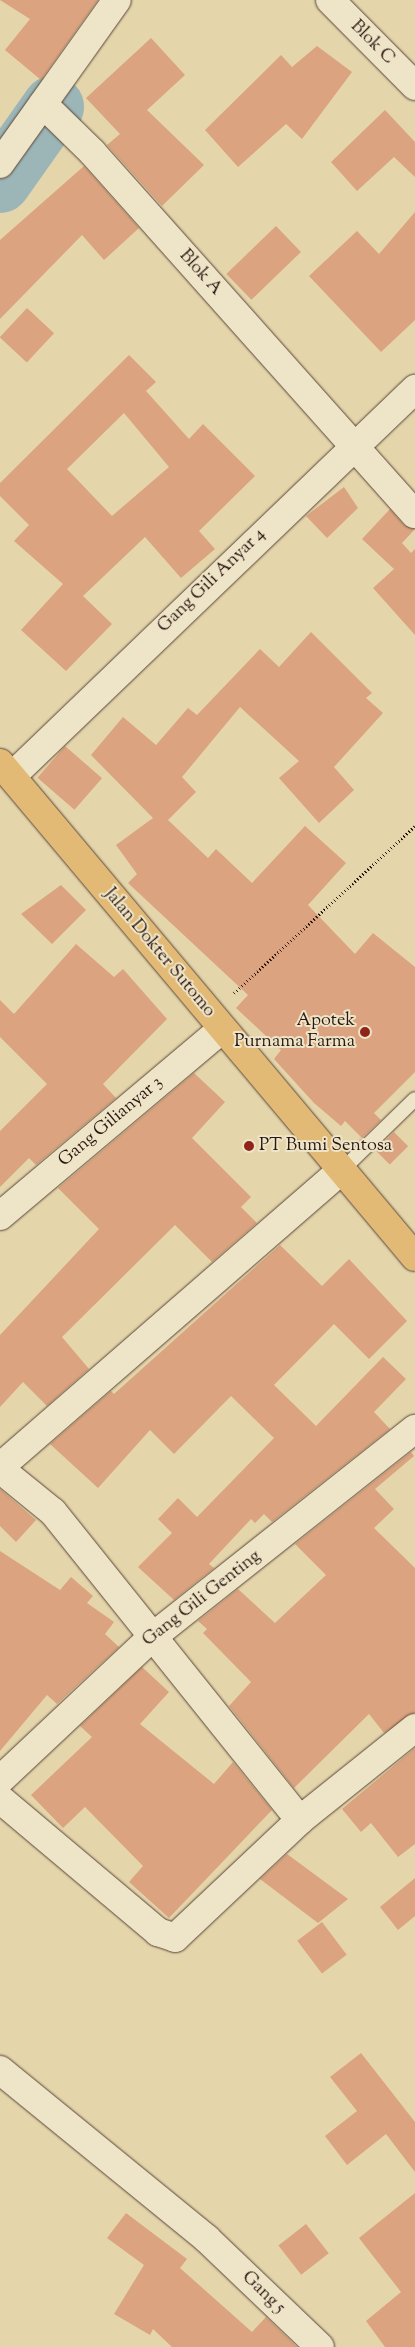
<!DOCTYPE html>
<style>
body{margin:0}
#map{position:relative;width:415px;height:2347px;overflow:hidden;background:#e5d5ab;font-family:"Sorts Mill Goudy",serif}
div>[style]{position:absolute}
[style*='--x']{left:calc(var(--x)*1px);top:calc(var(--y)*1px);width:calc(var(--w)*1px);rotate:calc(var(--a)*1deg)}
.river>*{height:62px;margin:-31px;padding:0 31px;transform-origin:31px;border-radius:31px;background:#9cb5b6}
.building>*{inset:0;background:#dba37f;transform-origin:0 0}
.path>*{height:3px;margin-top:-1.5px;transform-origin:0;background:repeating-linear-gradient(90deg,#2a1710 0 1px,transparent 0 3.5px)}
.roads{filter:drop-shadow(0 0 1px #594637) drop-shadow(0 0 1px #594637)}
.lane>*{height:14px;margin:-7px;padding:0 7px;transform-origin:7px;border-radius:7px;background:#eee4c8}
.street>*{height:28px;margin:-14px;padding:0 14px;transform-origin:14px;border-radius:14px;background:#eee4c8}
.primary>*{height:28px;margin:-14px;padding:0 14px;transform-origin:14px;border-radius:14px;background:#e2ba76}
.dots>*{width:14px;height:14px;translate:-50% -50%;box-sizing:border-box;border:2px solid #eee4c8;border-radius:50%}
span{translate:-50% -50%;white-space:nowrap;text-align:center;line-height:1.15;-webkit-text-stroke:4px #eee4c8;paint-order:stroke}
.street-label{font-size:18px;color:#2a1710}
.poi-label{font-size:18px;color:#2a1710}
.right{translate:-100% -50%;text-align:right}
.left{translate:0 -50%;text-align:left}
</style>
<div id="map">
<div class="river">
<div style="--x:0;--y:182;--w:92;--a:-54.8"></div>
</div>
<div class="building">
<div style="clip-path:polygon(0 0,98px 0,41px 80px,5px 50px,30px 19px)"></div>
<div style="clip-path:polygon(151px 38px,185px 75px,147px 110px,204px 165px,162px 206px,107px 145px,120px 134px,86px 98px)"></div>
<div style="clip-path:polygon(317px 46px,352px 72px,302px 139px,286px 124px,238px 167px,205px 130px,281px 55px,292px 67px)"></div>
<div style="clip-path:polygon(385px 110px,415px 142px,415px 177px,394px 157px,357px 191px,331px 162px)"></div>
<div style="clip-path:polygon(84px 166px,139px 228px,104px 260px,82px 235px,0 319px,0 240px)"></div>
<div style="clip-path:polygon(415px 212px,415px 320px,381px 352px,309px 276px,357px 231px,379px 254px)"></div>
<div style="left:276px;top:226px;width:36px;height:69px;rotate:46deg"></div>
<div style="left:27px;top:308px;width:37px;height:40px;rotate:43deg"></div>
<div style="clip-path:polygon(evenodd,129px 355px,156px 382px,146px 391px,189px 439px,203px 424px,255px 476px,199px 531px,215px 549px,181px 578px,145px 537px,83px 596px,112px 624px,66px 671px,21px 630px,63px 584px,14px 541px,29px 525px,0 496px,0 483px,129px 355px,124px 413px,169px 467px,112px 516px,67px 469px,124px 413px)"></div>
<div style="clip-path:polygon(344px 487px,358px 508px,327px 538px,306px 516px)"></div>
<div style="clip-path:polygon(390px 509px,404px 525px,415px 529px,402px 543px,411px 553px,415px 549px,415px 635px,373px 588px,394px 569px,362px 539px)"></div>
<div style="clip-path:polygon(311px 632px,372px 693px,366px 698px,383px 713px,334px 767px,354px 790px,319px 823px,279px 778px,299px 761px,240px 707px,182px 777px,196px 792px,168px 820px,208px 858px,216px 849px,252px 883px,305px 826px,346px 863px,308px 905px,355px 954px,373px 933px,415px 967px,415px 1072px,374px 1113px,381px 1120px,362px 1138px,345px 1121px,341px 1126px,314px 1103px,274px 1059px,281px 1050px,236px 1008px,248px 995px,128px 883px,137px 874px,116px 845px,153px 818px,91px 755px,123px 717px,156px 745px,188px 708px,197px 715px,260px 649px,279px 667px)"></div>
<div style="left:65px;top:746px;width:49px;height:42px;rotate:41deg"></div>
<div style="clip-path:polygon(61px 885px,86px 910px,52px 944px,21px 914px)"></div>
<div style="clip-path:polygon(76px 944px,114px 977px,123px 969px,167px 1019px,103px 1084px,116px 1098px,36px 1165px,29px 1158px,0 1187px,0 1131px,47px 1084px,0 1037px,0 1000px,14px 1014px)"></div>
<div style="clip-path:polygon(194px 1073px,225px 1102px,192px 1138px,251px 1197px,241px 1207px,257px 1223px,212px 1262px,175px 1225px,62px 1337px,89px 1369px,47px 1406px,23px 1382px,0 1407px,0 1335px,99px 1229px,58px 1188px)"></div>
<div style="left:394px;top:1132px;width:20px;height:26px;rotate:45deg"></div>
<div style="clip-path:polygon(280px 1245px,322px 1286px,349px 1259px,407px 1321px,369px 1359px,334px 1324px,274px 1385px,316px 1426px,383px 1357px,406px 1379px,374px 1412px,390px 1429px,272px 1522px,264px 1514px,255px 1523px,251px 1519px,209px 1564px,214px 1568px,174px 1600px,138px 1567px,172px 1533px,158px 1519px,178px 1498px,197px 1517px,274px 1438px,231px 1396px,174px 1454px,150px 1430px,98px 1488px,50px 1444px,111px 1391px,114px 1394px)"></div>
<div style="clip-path:polygon(411px 1452px,414px 1456px,375px 1489px,394px 1509px,374px 1528px,415px 1568px,415px 1713px,384px 1733px,369px 1714px,294px 1788px,229px 1706px,251px 1682px,203px 1633px,207px 1629px,198px 1621px,238px 1589px,275px 1623px,326px 1575px,295px 1544px)"></div>
<div style="clip-path:polygon(0 1489px,36px 1520px,16px 1542px,0 1526px)"></div>
<div style="clip-path:polygon(0 1551px,60px 1590px,71px 1577px,93px 1596px,87px 1603px,114px 1622px,105px 1634px,119px 1647px,57px 1704px,47px 1695px,0 1751px)"></div>
<div style="clip-path:polygon(142px 1667px,169px 1692px,140px 1724px,214px 1784px,233px 1762px,272px 1810px,169px 1918px,129px 1882px,143px 1866px,85px 1807px,63px 1828px,31px 1795px,92px 1737px,80px 1726px)"></div>
<div style="clip-path:polygon(415px 1748px,415px 1844px,398px 1857px,371px 1823px,361px 1832px,342px 1809px)"></div>
<div style="clip-path:polygon(287px 1854px,348px 1899px,318px 1923px,260px 1879px)"></div>
<div style="clip-path:polygon(415px 1878px,415px 1916px,398px 1930px,380px 1907px)"></div>
<div style="left:322px;top:1922px;width:41px;height:31px;rotate:53deg"></div>
<div style="clip-path:polygon(361px 2053px,415px 2122px,415px 2172px,386px 2134px,347px 2165px,325px 2136px,357px 2111px,330px 2077px)"></div>
<div style="clip-path:polygon(415px 2193px,415px 2347px,385px 2347px,366px 2321px,401px 2292px,359px 2238px)"></div>
<div style="clip-path:polygon(126px 2213px,187px 2259px,180px 2268px,252px 2332px,266px 2317px,297px 2347px,172px 2347px,153px 2329px,150px 2335px,114px 2314px,144px 2265px,107px 2238px)"></div>
<div style="left:306px;top:2224px;width:37px;height:35px;rotate:52deg"></div>
</div>
<div class="path">
<div style="--x:234;--y:993;--w:246;--a:-42.7"></div>
</div>
<div class="roads">
<div class="lane">
<div style="--x:341;--y:1171;--w:103;--a:-44.2"></div>
</div>
<div class="street">
<div style="--x:330;--y:0;--w:121;--a:45.3"></div>
<div style="--x:43;--y:104;--w:69;--a:44.4"></div>
<div style="--x:92;--y:152;--w:485;--a:48.3"></div>
<div style="--x:0;--y:164;--w:201;--a:-54.5"></div>
<div style="--x:12;--y:776;--w:559;--a:-43.84"></div>
<div style="--x:0;--y:1216;--w:290;--a:-40.1"></div>
<div style="--x:0;--y:1467;--w:452;--a:-41"></div>
<div style="--x:0;--y:1469;--w:68;--a:39.1"></div>
<div style="--x:53;--y:1512;--w:395;--a:51.3"></div>
<div style="--x:0;--y:1780;--w:207;--a:-43.2"></div>
<div style="--x:151;--y:1638;--w:337;--a:-38.4"></div>
<div style="--x:0;--y:1799;--w:207;--a:40.1"></div>
<div style="--x:158;--y:1932;--w:18;--a:19"></div>
<div style="--x:175;--y:1938;--w:172;--a:-43.3"></div>
<div style="--x:300;--y:1820;--w:147;--a:-38.7"></div>
<div style="--x:0;--y:2070;--w:267;--a:39.2"></div>
<div style="--x:207;--y:2239;--w:156;--a:43.7"></div>
</div>
<div class="primary">
<div style="--x:0;--y:763;--w:645;--a:49.97"></div>
</div>
</div>
<div class="dots">
<div style="left:365px;top:1032px;background:#8f2418"></div>
<div style="left:249px;top:1146px;background:#8f2418"></div>
</div>
<div class="street-label">
<span style="left:372px;top:43px;rotate:45deg">Blok C</span>
<span style="left:200px;top:273px;rotate:48deg">Blok A</span>
<span style="left:212px;top:581px;rotate:-44deg">Gang Gili Anyar 4</span>
<span style="left:159px;top:953px;rotate:50deg">Jalan Dokter Sutomo</span>
<span style="left:111px;top:1122px;rotate:-40deg">Gang Gilianyar 3</span>
<span style="left:202px;top:1599px;rotate:-38deg">Gang Gili Genting</span>
<span style="left:263px;top:2293px;rotate:44deg">Gang 5</span>
</div>
<div class="poi-label">
<span class="right" style="left:355px;top:1032px">Apotek<br>Purnama Farma</span>
<span class="left" style="left:259px;top:1146px">PT Bumi Sentosa</span>
</div>
</div>
